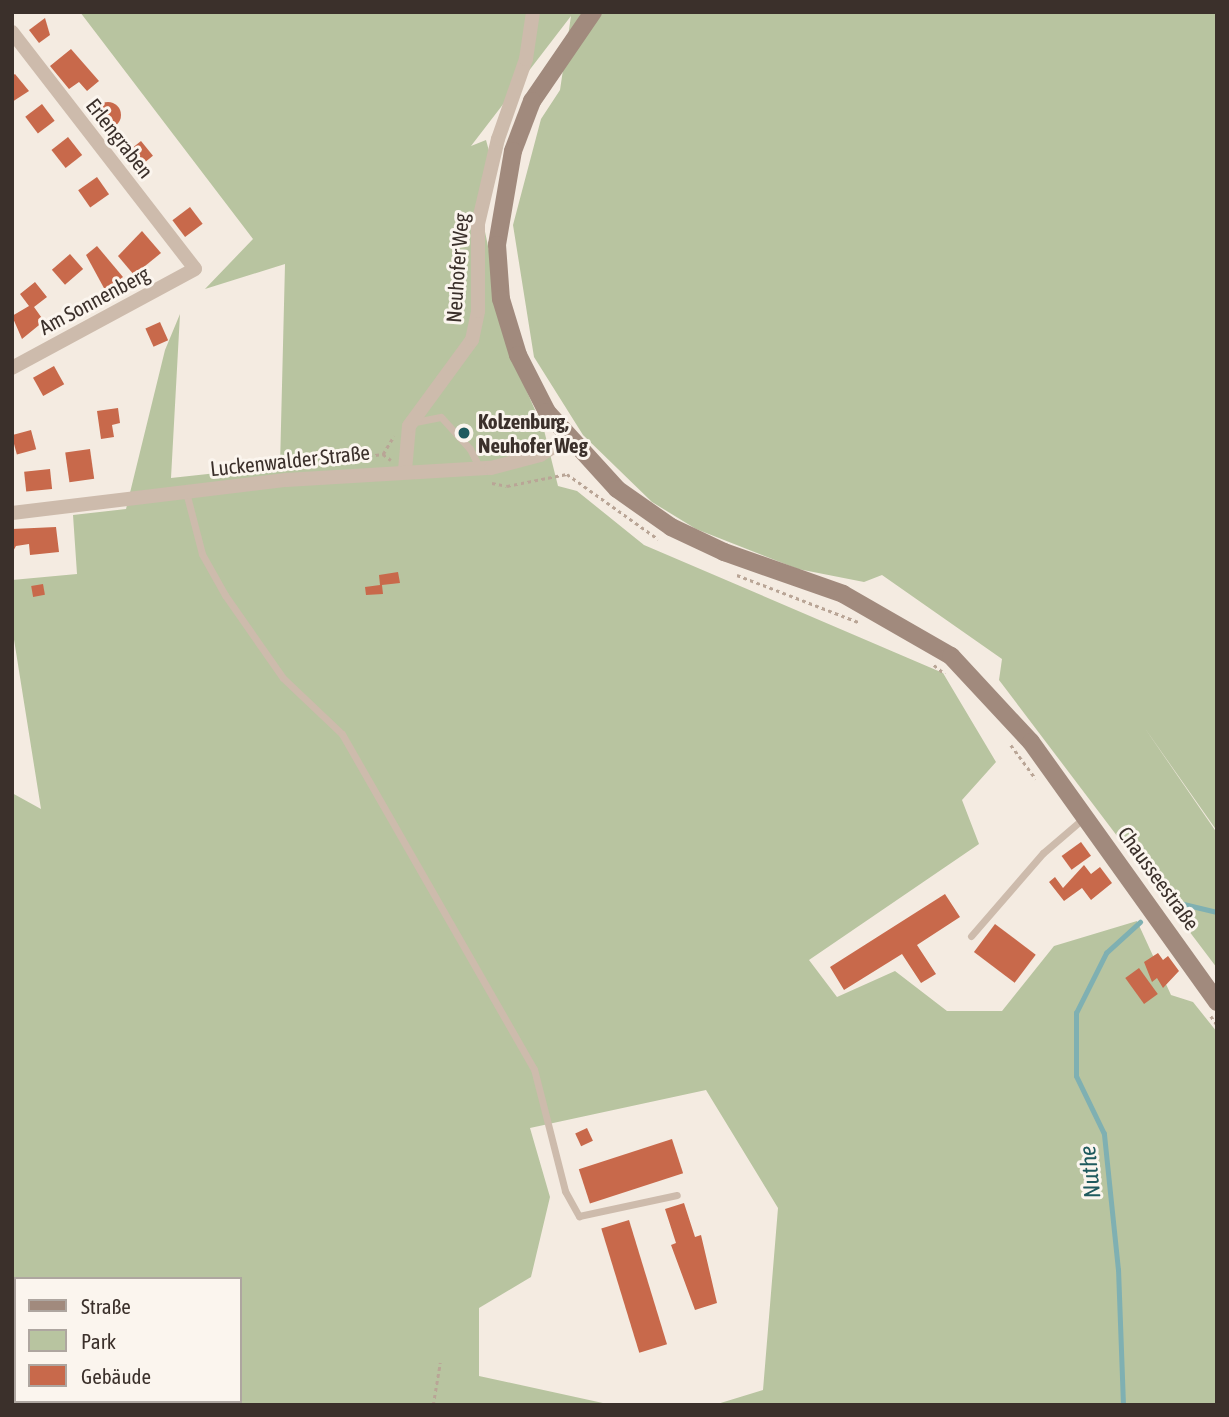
<!DOCTYPE html>
<meta charset="utf-8">
<style>
body{margin:0}
#map{position:relative;width:1229px;height:1417px;overflow:hidden;background:#f4ebe1;font-family:"Asap Condensed",sans-serif}
div>[style]{position:absolute}
[style*='--x']{left:calc(var(--x)*1px);top:calc(var(--y)*1px);width:calc(var(--w)*1px);rotate:calc(var(--a)*1deg)}
.green>*{inset:0;background:#b8c4a0}
.stream>*{height:4.5px;margin:-2.25px;padding:0 2.25px;transform-origin:2.25px;border-radius:2.25px;background:#7fb0b2}
.building>*{inset:0;background:#c8694b;transform-origin:0 0}
.round{border-radius:50%}
.path>*{height:2.5px;margin-top:-1.25px;transform-origin:0;background:repeating-linear-gradient(90deg,#b9a596 0 3.5px,transparent 0 7px)}
.lane>*{height:7px;margin:-3.5px;padding:0 3.5px;transform-origin:3.5px;border-radius:3.5px;background:#cdbbac}
.street>*{height:14px;margin:-7px;padding:0 7px;transform-origin:7px;border-radius:7px;background:#cdbbac}
.secondary>*{height:18px;margin:-9px;padding:0 9px;transform-origin:9px;border-radius:9px;background:#a18a7d}
.dots>*{width:19px;height:19px;translate:-50% -50%;box-sizing:border-box;border:4px solid #fbf5ee;border-radius:50%}
span{translate:-50% -50%;white-space:nowrap;text-align:center;line-height:1.15;-webkit-text-stroke:6px #fbf5ee;paint-order:stroke}
.street-label{font-size:21px;color:#3b302b}
.poi-label{font-size:21px;color:#3b302b;font-weight:700}
.left{translate:0 -50%;text-align:left}
.water-label{font-size:23px;color:#1f5a5e;font-style:italic}
.frame{position:absolute;inset:0;border:14px solid #3b302b;pointer-events:none}
.legend{position:absolute;left:14px;top:1277px;width:228px;height:126px;box-sizing:border-box;background:#fbf5ee;border:2px solid #aea6a0;margin:0;padding:9px 12px;list-style:none;font-size:21px;color:#3b302b}
.legend li{display:flex;align-items:center;gap:14px;height:35px}
.legend b{width:35px;border:2px solid #aea6a0}
</style>
<div id="map">
<div class="green">
<div style="clip-path:polygon(evenodd,80px 12px,1217px 12px,1217px 831px,1144px 727px,1217px 833px,1217px 968px,999px 680px,1002px 659px,882px 575px,864px 582px,798px 569px,696px 529px,652px 502px,583px 435px,534px 357px,513px 225px,541px 119px,560px 90px,571px 16px,471px 146px,486px 140px,492px 162px,479px 203px,511px 356px,544px 430px,558px 486px,577px 491px,644px 545px,943px 673px,996px 762px,962px 800px,979px 844px,809px 960px,837px 997px,895px 971px,947px 1011px,1002px 1011px,1054px 946px,1137px 921px,1171px 995px,1193px 1002px,1217px 1032px,1217px 1405px,714px 1405px,763px 1390px,778px 1208px,706px 1090px,530px 1128px,550px 1197px,531px 1277px,479px 1308px,479px 1376px,612px 1405px,12px 1405px,12px 793px,41px 809px,12px 627px,12px 580px,77px 574px,73px 515px,126px 509px,165px 350px,180px 314px,171px 478px,280px 466px,285px 264px,205px 289px,253px 239px,80px 12px,16px 1279px,240px 1279px,240px 1401px,16px 1401px,16px 1279px)"></div>
</div>
<div class="stream">
<div style="--x:1167;--y:900;--w:51;--a:13.5"></div>
<div style="--x:1123;--y:1405;--w:135;--a:-92.1"></div>
<div style="--x:1118;--y:1270;--w:137;--a:-95.9"></div>
<div style="--x:1104;--y:1134;--w:64;--a:-115.8"></div>
<div style="--x:1076;--y:1076;--w:63;--a:-90"></div>
<div style="--x:1076;--y:1013;--w:67;--a:-63.4"></div>
<div style="--x:1106;--y:953;--w:46;--a:-42.4"></div>
</div>
<div class="building">
<div style="clip-path:polygon(45px 18px,50px 35px,39px 43px,29px 30px)"></div>
<div style="clip-path:polygon(71px 49px,99px 81px,87px 91px,79px 82px,69px 89px,50px 66px)"></div>
<div style="clip-path:polygon(15px 74px,29px 91px,12px 102px,12px 76px)"></div>
<div class="round" style="left:95px;top:102px;width:26px;height:26px"></div>
<div style="left:42px;top:104px;width:21px;height:21px;rotate:53deg"></div>
<div style="left:68px;top:137px;width:23px;height:21px;rotate:52deg"></div>
<div style="left:141px;top:141px;width:19px;height:24px;rotate:51deg"></div>
<div style="left:97px;top:177px;width:21px;height:23px;rotate:55deg"></div>
<div style="left:190px;top:207px;width:21px;height:22px;rotate:53deg"></div>
<div style="clip-path:polygon(142px 231px,161px 253px,134px 275px,118px 256px)"></div>
<div style="clip-path:polygon(97px 246px,123px 277px,105px 290px,86px 255px)"></div>
<div style="left:70px;top:254px;width:20px;height:24px;rotate:49deg"></div>
<div style="clip-path:polygon(35px 282px,47px 297px,34px 307px,44px 321px,22px 339px,12px 316px,29px 306px,20px 294px)"></div>
<div style="left:160px;top:322px;width:20px;height:16px;rotate:66deg"></div>
<div style="left:54px;top:366px;width:21px;height:24px;rotate:61deg"></div>
<div style="clip-path:polygon(118px 408px,120px 423px,112px 425px,114px 437px,101px 439px,97px 411px)"></div>
<div style="left:31px;top:430px;width:20px;height:20px;rotate:75deg"></div>
<div style="left:90px;top:449px;width:30px;height:25px;rotate:82deg"></div>
<div style="left:50px;top:469px;width:20px;height:26px;rotate:84deg"></div>
<div style="clip-path:polygon(56px 527px,59px 552px,30px 555px,29px 544px,16px 546px,12px 553px,12px 529px)"></div>
<div style="clip-path:polygon(398px 572px,400px 583px,382px 585px,383px 594px,366px 595px,365px 587px,380px 585px,379px 575px)"></div>
<div style="left:43px;top:584px;width:11px;height:12px;rotate:80deg"></div>
<div style="left:1081px;top:842px;width:17px;height:24px;rotate:54deg"></div>
<div style="clip-path:polygon(1084px 865px,1091px 874px,1100px 867px,1112px 883px,1091px 900px,1082px 888px,1064px 901px,1049px 882px,1055px 877px,1063px 888px)"></div>
<div style="clip-path:polygon(945px 894px,960px 917px,917px 945px,936px 974px,921px 983px,902px 954px,844px 990px,830px 967px)"></div>
<div style="left:995px;top:924px;width:51px;height:35px;rotate:37deg"></div>
<div style="clip-path:polygon(1158px 953px,1163px 960px,1168px 956px,1179px 971px,1163px 988px,1157px 978px,1152px 982px,1144px 962px)"></div>
<div style="left:1139px;top:968px;width:32px;height:17px;rotate:54deg"></div>
<div style="left:587px;top:1128px;width:14px;height:13px;rotate:65deg"></div>
<div style="left:672px;top:1139px;width:36px;height:98px;rotate:72deg"></div>
<div style="clip-path:polygon(684px 1203px,695px 1237px,701px 1235px,717px 1303px,695px 1310px,671px 1245px,676px 1243px,665px 1209px)"></div>
<div style="left:629px;top:1220px;width:130px;height:29px;rotate:73deg"></div>
</div>
<div class="path">
<div style="--x:383;--y:454;--w:21;--a:-59"></div>
<div style="--x:299;--y:464;--w:85;--a:-6.8"></div>
<div style="--x:383;--y:454;--w:10;--a:37"></div>
<div style="--x:492;--y:483;--w:15;--a:11"></div>
<div style="--x:507;--y:486;--w:61;--a:-11.3"></div>
<div style="--x:567;--y:474;--w:112;--a:35.5"></div>
<div style="--x:737;--y:575;--w:130;--a:21.2"></div>
<div style="--x:934;--y:665;--w:14;--a:39"></div>
<div style="--x:1011;--y:745;--w:42;--a:53.7"></div>
<div style="--x:1211;--y:1016;--w:11;--a:56"></div>
<div style="--x:433;--y:1405;--w:43;--a:-80.5"></div>
</div>
<div class="lane">
<div style="--x:415;--y:422;--w:26;--a:-11"></div>
<div style="--x:441;--y:417;--w:43;--a:47.8"></div>
<div style="--x:470;--y:449;--w:22;--a:63"></div>
<div style="--x:186;--y:492;--w:64;--a:75.5"></div>
<div style="--x:202;--y:554;--w:47;--a:60.7"></div>
<div style="--x:225;--y:595;--w:101;--a:55.1"></div>
<div style="--x:283;--y:678;--w:81;--a:43.5"></div>
<div style="--x:342;--y:734;--w:386;--a:60.2"></div>
<div style="--x:534;--y:1069;--w:126;--a:75.7"></div>
<div style="--x:565;--y:1191;--w:29;--a:61"></div>
<div style="--x:579;--y:1216;--w:100;--a:-12.1"></div>
<div style="--x:971;--y:936;--w:110;--a:-49.1"></div>
<div style="--x:1043;--y:853;--w:55;--a:-40.6"></div>
</div>
<div class="street">
<div style="--x:12;--y:32;--w:299;--a:52.3"></div>
<div style="--x:195;--y:269;--w:208;--a:151.6"></div>
<div style="--x:405;--y:470;--w:44;--a:-84.8"></div>
<div style="--x:409;--y:426;--w:107;--a:-53.8"></div>
<div style="--x:472;--y:340;--w:30;--a:-78"></div>
<div style="--x:478;--y:311;--w:87;--a:-90"></div>
<div style="--x:478;--y:224;--w:87;--a:-76.8"></div>
<div style="--x:498;--y:139;--w:85;--a:-70.7"></div>
<div style="--x:526;--y:59;--w:48;--a:-81.5"></div>
<div style="--x:12;--y:513;--w:276;--a:-6.9"></div>
<div style="--x:286;--y:480;--w:205;--a:-3.4"></div>
<div style="--x:491;--y:468;--w:51;--a:-14.9"></div>
<div style="--x:540;--y:455;--w:31;--a:-31"></div>
</div>
<div class="secondary">
<div style="--x:593;--y:12;--w:108;--a:124.4"></div>
<div style="--x:532;--y:101;--w:53;--a:110.8"></div>
<div style="--x:513;--y:151;--w:95;--a:99.7"></div>
<div style="--x:497;--y:245;--w:54;--a:85.8"></div>
<div style="--x:501;--y:299;--w:59;--a:73.1"></div>
<div style="--x:518;--y:355;--w:64;--a:63"></div>
<div style="--x:547;--y:412;--w:104;--a:47.7"></div>
<div style="--x:617;--y:489;--w:66;--a:35.1"></div>
<div style="--x:671;--y:527;--w:59;--a:25.3"></div>
<div style="--x:724;--y:552;--w:126;--a:19.4"></div>
<div style="--x:843;--y:594;--w:125;--a:29.9"></div>
<div style="--x:951;--y:656;--w:117;--a:47.1"></div>
<div style="--x:1031;--y:742;--w:320;--a:54.4"></div>
</div>
<div class="dots">
<div style="left:464px;top:433px;background:#1f5a5e"></div>
</div>
<div class="street-label">
<span style="left:120px;top:138px;rotate:52deg">Erlengraben</span>
<span style="left:457px;top:268px;rotate:-86deg">Neuhofer Weg</span>
<span style="left:94px;top:300px;rotate:-28deg">Am Sonnenberg</span>
<span style="left:290px;top:460px;rotate:-6deg">Luckenwalder Straße</span>
<span style="left:1159px;top:878px;rotate:54deg">Chausseestraße</span>
</div>
<div class="poi-label">
<span class="left" style="left:478px;top:433px">Kolzenburg,<br>Neuhofer Weg</span>
</div>
<div class="water-label">
<span style="left:1090px;top:1172px;rotate:-96deg">Nuthe</span>
</div>
<div class="frame"></div>
<ul class="legend">
<li><b style="height:9px;background:#a18a7d"></b>Straße</li>
<li><b style="height:19px;background:#b8c4a0"></b>Park</li>
<li><b style="height:19px;background:#c8694b"></b>Gebäude</li>
</ul>
</div>
